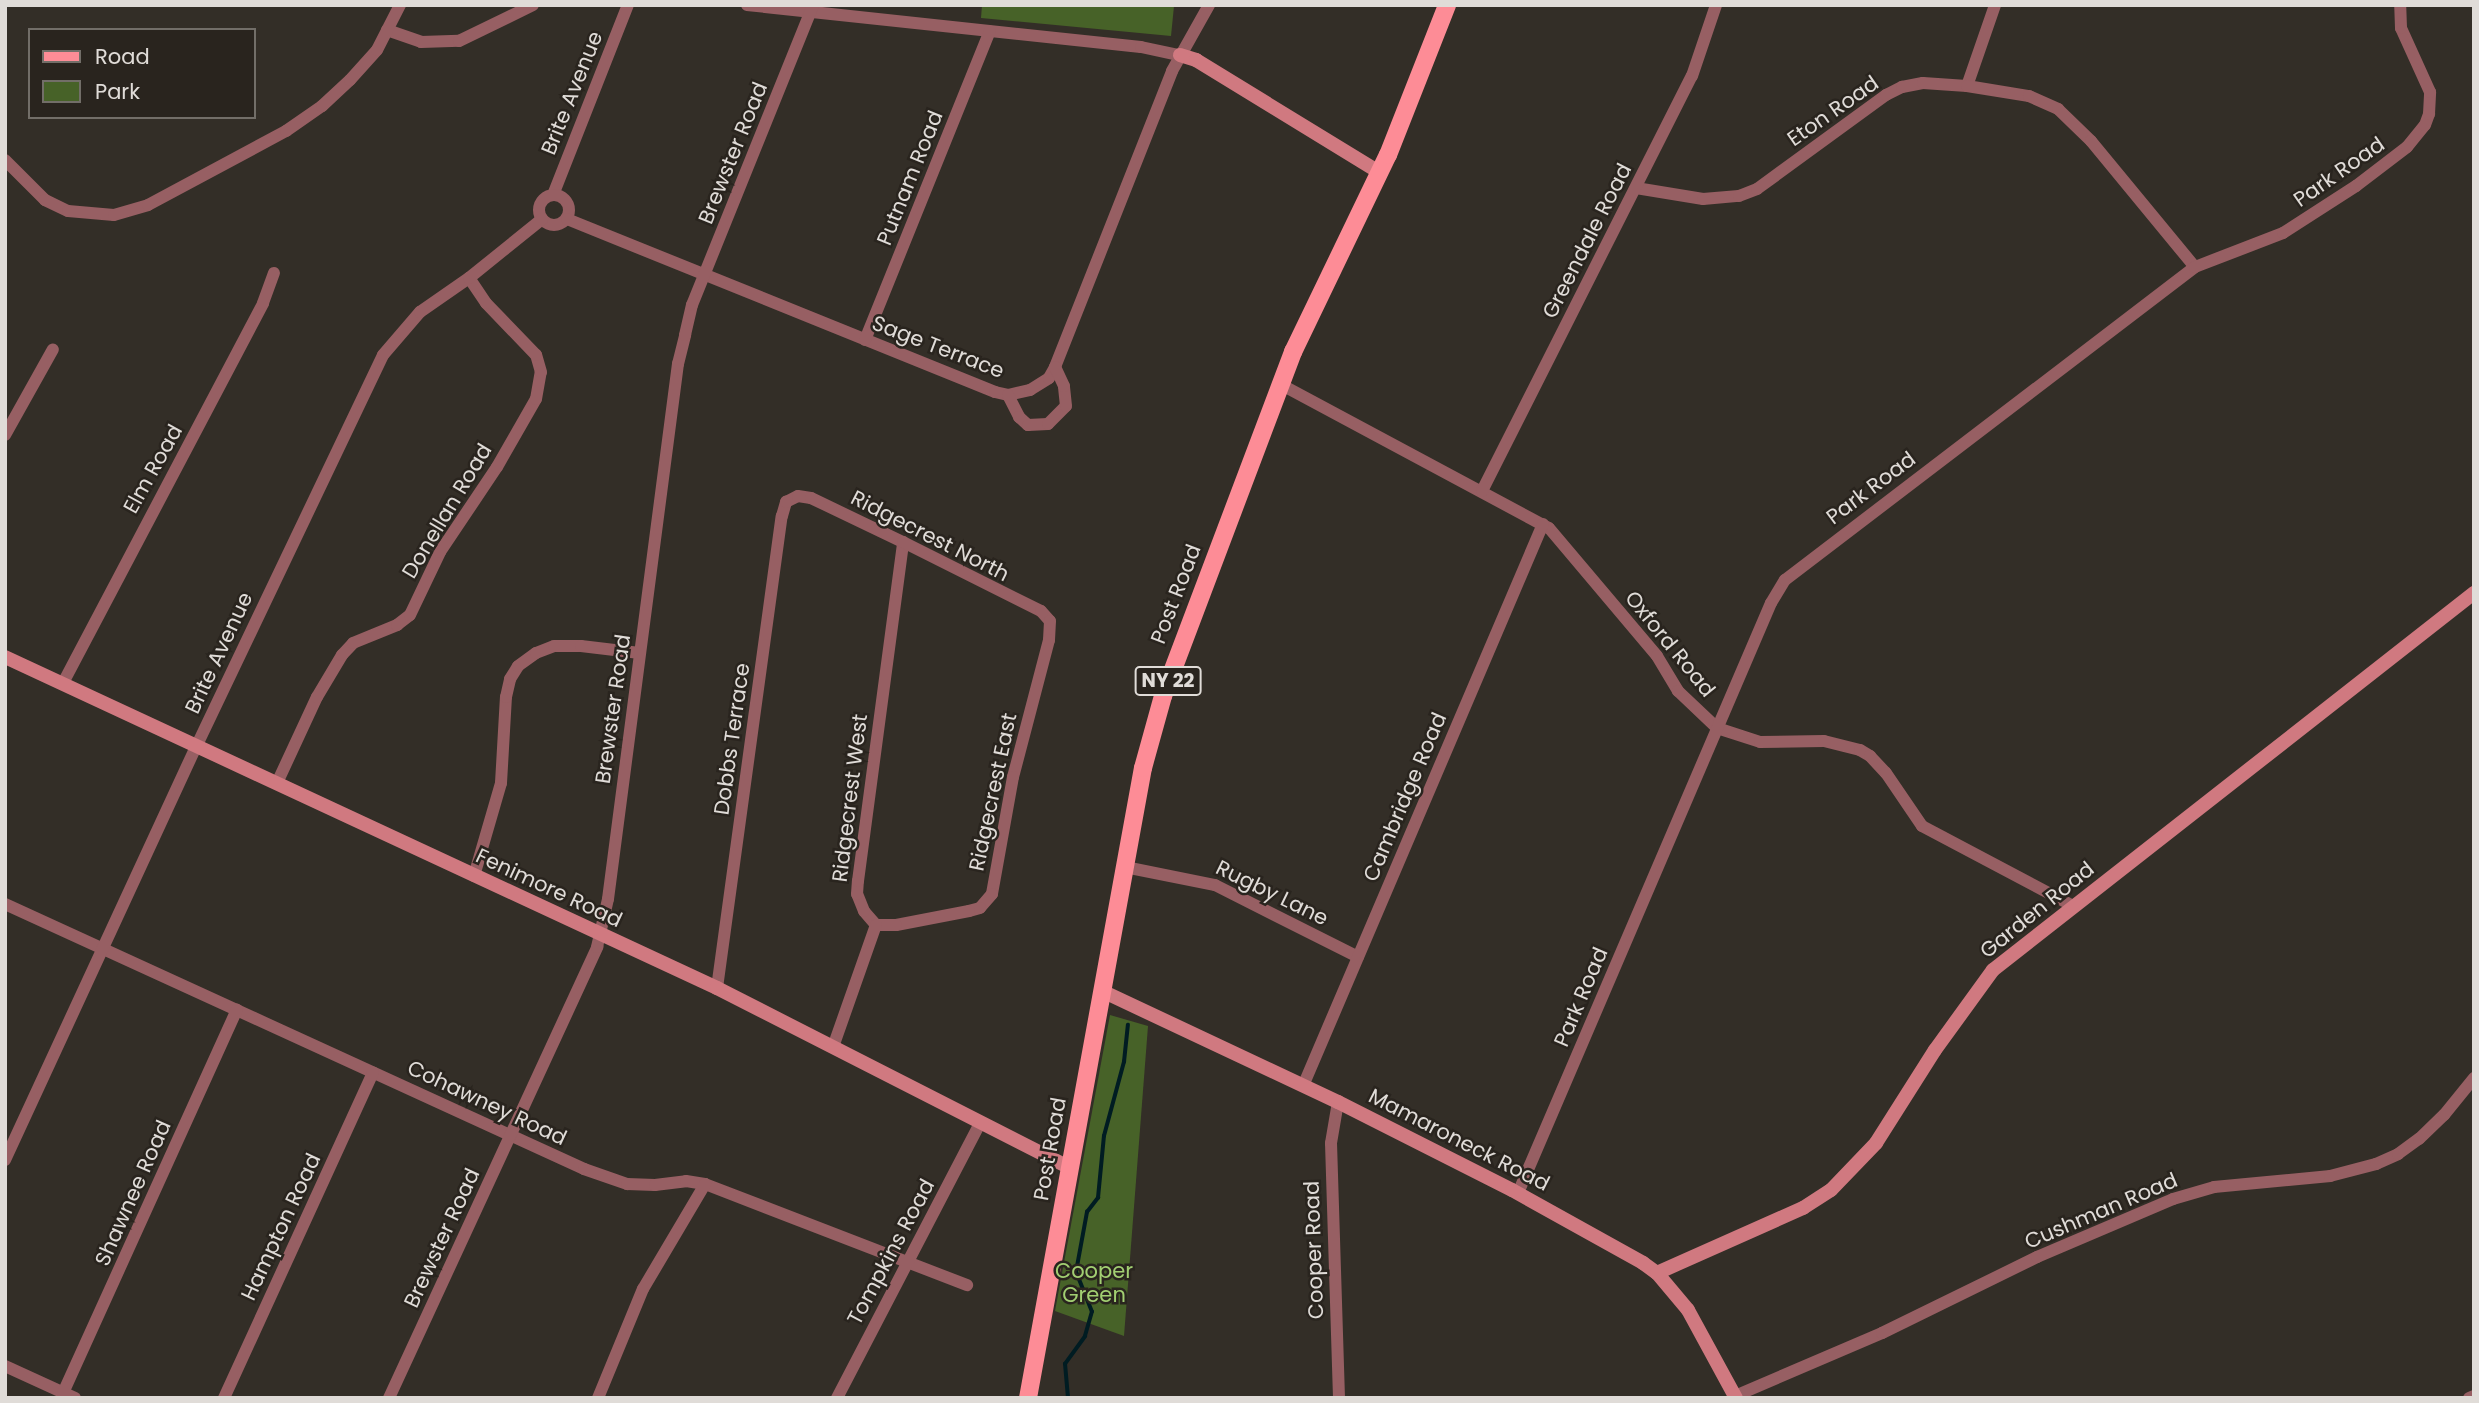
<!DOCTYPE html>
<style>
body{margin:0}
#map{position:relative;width:2479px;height:1403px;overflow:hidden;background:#332e27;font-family:Poppins,sans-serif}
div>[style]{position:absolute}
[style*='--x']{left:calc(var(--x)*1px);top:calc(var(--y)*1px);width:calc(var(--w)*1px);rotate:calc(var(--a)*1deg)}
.green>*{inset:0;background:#476228}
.stream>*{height:3.5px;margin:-1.75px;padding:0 1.75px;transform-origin:1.75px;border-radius:1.75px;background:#001c22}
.street>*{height:12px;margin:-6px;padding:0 6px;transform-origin:6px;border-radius:6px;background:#975f63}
.street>.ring{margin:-6px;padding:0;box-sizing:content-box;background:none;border:12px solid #975f63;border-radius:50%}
.secondary>*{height:14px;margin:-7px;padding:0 7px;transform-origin:7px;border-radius:7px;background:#d07980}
.primary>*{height:18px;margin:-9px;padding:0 9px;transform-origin:9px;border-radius:9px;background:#fd8c96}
span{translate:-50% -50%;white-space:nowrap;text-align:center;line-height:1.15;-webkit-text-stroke:5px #29241e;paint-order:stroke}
.shield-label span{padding:2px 5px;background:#29241e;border:2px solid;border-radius:5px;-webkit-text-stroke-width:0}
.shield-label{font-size:19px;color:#e0dcd8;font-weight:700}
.street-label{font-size:21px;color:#e0dcd8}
.park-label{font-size:21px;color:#a2cf72}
.frame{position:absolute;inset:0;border:7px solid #e0dcd8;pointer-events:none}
.legend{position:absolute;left:28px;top:28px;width:228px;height:91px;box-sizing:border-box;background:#29241e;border:2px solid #726e68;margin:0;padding:9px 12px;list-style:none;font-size:21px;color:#e0dcd8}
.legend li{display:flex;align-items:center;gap:14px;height:35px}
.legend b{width:35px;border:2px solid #726e68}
</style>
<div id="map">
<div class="green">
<div style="clip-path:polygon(982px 5px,1168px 5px,1174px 6px,1171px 36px,981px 18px)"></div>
<div style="clip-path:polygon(1110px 1015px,1148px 1026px,1124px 1336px,1055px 1311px)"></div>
</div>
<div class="stream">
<div style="--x:1068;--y:1398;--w:34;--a:-95"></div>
<div style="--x:1065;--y:1364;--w:34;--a:-54"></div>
<div style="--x:1085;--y:1336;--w:25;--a:-74"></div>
<div style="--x:1092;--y:1312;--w:43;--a:-111.8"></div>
<div style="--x:1076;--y:1272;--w:61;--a:-79.6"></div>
<div style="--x:1087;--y:1212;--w:18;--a:-52"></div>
<div style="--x:1098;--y:1198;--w:62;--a:-84.5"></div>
<div style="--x:1104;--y:1136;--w:77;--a:-74.9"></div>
<div style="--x:1124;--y:1062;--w:37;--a:-84"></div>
</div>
<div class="street">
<div style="--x:747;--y:5;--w:396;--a:6.1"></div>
<div style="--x:1141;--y:47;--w:40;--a:12"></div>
<div style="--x:387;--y:30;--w:36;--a:19"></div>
<div style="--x:421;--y:42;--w:38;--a:-2"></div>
<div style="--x:459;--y:41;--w:82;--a:-25.9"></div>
<div style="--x:1967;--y:86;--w:86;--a:-70.9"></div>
<div style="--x:5;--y:160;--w:57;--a:45"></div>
<div style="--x:45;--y:200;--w:25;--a:26"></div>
<div style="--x:68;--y:211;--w:46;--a:5"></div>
<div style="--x:114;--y:215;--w:35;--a:-16"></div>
<div style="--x:148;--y:205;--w:157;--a:-28.2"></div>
<div style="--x:286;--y:131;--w:44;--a:-34.8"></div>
<div style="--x:322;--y:106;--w:38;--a:-43"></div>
<div style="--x:350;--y:80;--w:40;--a:-48"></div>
<div style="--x:377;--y:50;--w:51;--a:-62.9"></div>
<div style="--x:1636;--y:188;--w:68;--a:9.3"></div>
<div style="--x:1703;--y:199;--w:36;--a:-5"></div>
<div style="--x:1739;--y:196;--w:19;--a:-21"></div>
<div style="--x:1757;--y:189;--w:160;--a:-36.1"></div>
<div style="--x:1886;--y:95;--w:18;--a:-27"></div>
<div style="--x:1902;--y:87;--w:21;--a:-11"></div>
<div style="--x:1923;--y:83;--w:44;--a:3.9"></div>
<div style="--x:1967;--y:86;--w:63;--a:9.2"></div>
<div style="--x:2029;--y:96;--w:32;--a:24"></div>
<div style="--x:2058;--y:109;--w:46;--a:44.1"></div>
<div style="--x:2091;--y:141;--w:163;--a:50.5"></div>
<div style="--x:553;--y:195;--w:204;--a:-68.5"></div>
<div class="ring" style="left:539px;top:195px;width:18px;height:18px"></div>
<div style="--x:567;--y:219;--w:462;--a:22"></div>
<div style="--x:995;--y:392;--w:13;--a:13"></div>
<div style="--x:1008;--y:395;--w:23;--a:-13"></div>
<div style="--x:1030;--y:390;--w:22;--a:-32"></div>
<div style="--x:1049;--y:378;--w:13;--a:-61"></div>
<div style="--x:1055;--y:367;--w:318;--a:-68.4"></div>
<div style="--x:1172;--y:71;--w:76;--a:-60.7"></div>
<div style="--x:865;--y:340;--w:333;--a:-68"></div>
<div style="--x:1280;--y:384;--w:305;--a:28.2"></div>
<div style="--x:1549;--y:528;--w:167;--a:49.8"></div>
<div style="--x:1657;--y:656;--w:41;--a:59"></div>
<div style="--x:1678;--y:691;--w:54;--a:43.5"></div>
<div style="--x:1717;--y:728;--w:45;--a:18"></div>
<div style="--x:1760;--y:742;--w:64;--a:-0.9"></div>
<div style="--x:1824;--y:741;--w:37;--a:14"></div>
<div style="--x:1860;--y:750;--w:12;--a:31"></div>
<div style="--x:1870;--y:756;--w:23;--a:47"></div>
<div style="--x:1886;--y:773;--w:64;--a:55.8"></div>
<div style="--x:1922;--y:826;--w:171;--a:27.9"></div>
<div style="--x:1008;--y:395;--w:25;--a:63"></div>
<div style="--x:1019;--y:417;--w:12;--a:42"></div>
<div style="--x:1028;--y:425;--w:20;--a:-3"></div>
<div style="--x:1048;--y:424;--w:25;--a:-45"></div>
<div style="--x:1066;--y:406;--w:20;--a:-96"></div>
<div style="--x:1064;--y:386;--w:21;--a:-115"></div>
<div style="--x:5;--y:435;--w:98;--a:-60.8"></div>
<div style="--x:1482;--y:491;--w:465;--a:-63.2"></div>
<div style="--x:1692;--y:76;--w:75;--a:-71.3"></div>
<div style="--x:63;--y:683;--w:429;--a:-62.2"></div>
<div style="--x:263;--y:303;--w:32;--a:-70"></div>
<div style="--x:277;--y:783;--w:95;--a:-65.1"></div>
<div style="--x:317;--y:697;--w:49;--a:-59.2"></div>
<div style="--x:342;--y:655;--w:16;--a:-47"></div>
<div style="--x:353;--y:643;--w:48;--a:-22.2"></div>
<div style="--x:397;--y:625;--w:16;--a:-38"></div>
<div style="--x:410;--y:615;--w:70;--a:-64.5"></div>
<div style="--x:440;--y:552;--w:102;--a:-56.2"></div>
<div style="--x:497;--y:467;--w:78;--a:-60.2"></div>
<div style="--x:536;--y:399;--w:27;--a:-80"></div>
<div style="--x:541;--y:372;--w:18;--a:-106"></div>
<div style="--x:536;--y:355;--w:72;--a:-133.9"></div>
<div style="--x:486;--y:303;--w:30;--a:-124"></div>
<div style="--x:1125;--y:867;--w:92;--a:11.3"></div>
<div style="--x:1215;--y:885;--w:160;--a:26.7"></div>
<div style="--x:474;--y:876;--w:97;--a:-73.8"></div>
<div style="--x:501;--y:783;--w:86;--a:-86.7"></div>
<div style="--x:506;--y:697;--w:18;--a:-77"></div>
<div style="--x:510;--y:679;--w:15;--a:-58"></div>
<div style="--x:518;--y:666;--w:22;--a:-36"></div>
<div style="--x:536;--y:653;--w:19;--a:-21"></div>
<div style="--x:554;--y:646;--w:27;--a:0"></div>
<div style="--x:581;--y:646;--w:59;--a:6.8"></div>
<div style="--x:5;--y:904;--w:637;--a:24.59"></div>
<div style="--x:584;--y:1169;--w:46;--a:19.2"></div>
<div style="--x:627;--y:1184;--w:28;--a:2"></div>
<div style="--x:655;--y:1185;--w:31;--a:-7"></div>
<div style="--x:686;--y:1181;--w:19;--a:9"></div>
<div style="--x:705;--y:1184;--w:281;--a:21.1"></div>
<div style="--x:876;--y:925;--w:18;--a:-131"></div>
<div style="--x:864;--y:911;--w:18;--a:-112"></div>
<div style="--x:857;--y:894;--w:13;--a:-86"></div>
<div style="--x:858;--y:881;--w:342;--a:-82.4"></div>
<div style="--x:717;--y:988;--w:476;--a:-82.2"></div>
<div style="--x:782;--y:516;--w:15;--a:-74"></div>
<div style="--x:786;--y:502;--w:13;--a:-27"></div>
<div style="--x:798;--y:496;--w:13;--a:9"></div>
<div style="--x:811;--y:498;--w:102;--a:25.6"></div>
<div style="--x:903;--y:542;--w:154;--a:26.6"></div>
<div style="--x:1041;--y:611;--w:13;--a:48"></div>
<div style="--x:1050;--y:621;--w:19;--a:93"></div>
<div style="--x:1049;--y:640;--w:142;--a:104.7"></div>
<div style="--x:1013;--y:777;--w:119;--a:100.2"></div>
<div style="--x:992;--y:894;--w:18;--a:131"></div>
<div style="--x:980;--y:908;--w:11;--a:165"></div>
<div style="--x:969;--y:911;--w:74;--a:169.1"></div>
<div style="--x:896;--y:925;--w:20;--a:180"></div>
<div style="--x:833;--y:1047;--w:129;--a:-70.6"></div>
<div style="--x:1303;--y:1086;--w:611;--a:-66.88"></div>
<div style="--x:1338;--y:1102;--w:42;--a:99.7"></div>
<div style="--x:1331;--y:1143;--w:255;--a:88.2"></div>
<div style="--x:5;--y:1160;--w:457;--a:-65.2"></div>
<div style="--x:197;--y:745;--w:432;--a:-64.5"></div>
<div style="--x:383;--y:355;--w:57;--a:-49.3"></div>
<div style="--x:420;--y:312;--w:60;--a:-34.8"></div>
<div style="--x:469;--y:278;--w:94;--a:-38.9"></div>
<div style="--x:1518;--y:1193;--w:642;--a:-66.79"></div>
<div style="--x:1771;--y:603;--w:27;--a:-59"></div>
<div style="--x:1785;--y:580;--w:516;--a:-37.36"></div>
<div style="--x:2195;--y:267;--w:94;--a:-21.1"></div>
<div style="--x:2283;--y:233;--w:87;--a:-32.8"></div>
<div style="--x:2356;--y:186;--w:64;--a:-37.4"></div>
<div style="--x:2407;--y:147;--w:28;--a:-51"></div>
<div style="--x:2425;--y:125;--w:12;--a:-70"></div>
<div style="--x:2429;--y:114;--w:22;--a:-87"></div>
<div style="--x:2430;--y:92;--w:70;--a:-114.4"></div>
<div style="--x:2401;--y:28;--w:23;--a:-92"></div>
<div style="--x:5;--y:1366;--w:77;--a:24.6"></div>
<div style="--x:63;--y:1393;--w:421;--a:-65.6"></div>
<div style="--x:1735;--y:1396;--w:160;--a:-23.2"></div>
<div style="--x:1882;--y:1333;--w:173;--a:-26.1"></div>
<div style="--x:2037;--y:1257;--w:148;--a:-23.1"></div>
<div style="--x:2173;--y:1199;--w:43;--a:-16.3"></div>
<div style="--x:2214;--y:1187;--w:117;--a:-5.4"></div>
<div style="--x:2330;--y:1176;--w:48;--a:-14.6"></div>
<div style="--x:2376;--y:1164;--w:24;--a:-24"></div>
<div style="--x:2398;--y:1154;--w:26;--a:-36"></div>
<div style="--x:2419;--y:1139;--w:35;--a:-44"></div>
<div style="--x:2444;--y:1115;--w:48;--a:-51"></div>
<div style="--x:224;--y:1398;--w:358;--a:-65.4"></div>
<div style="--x:389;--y:1398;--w:497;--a:-65.2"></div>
<div style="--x:597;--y:947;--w:49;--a:-77.1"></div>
<div style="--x:608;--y:899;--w:540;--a:-82.55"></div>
<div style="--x:678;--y:364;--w:30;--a:-76"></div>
<div style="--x:685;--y:335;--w:31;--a:-77"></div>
<div style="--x:692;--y:305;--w:323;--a:-68"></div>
<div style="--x:598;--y:1398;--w:118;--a:-67.6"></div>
<div style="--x:643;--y:1289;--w:122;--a:-59.4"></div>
<div style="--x:837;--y:1398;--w:310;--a:-62.5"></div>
<div style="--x:2469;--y:1398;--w:5;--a:-22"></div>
</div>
<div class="secondary">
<div style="--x:1180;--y:55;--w:17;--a:17"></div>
<div style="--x:1196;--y:60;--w:215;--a:31.5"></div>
<div style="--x:5;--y:657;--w:785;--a:24.93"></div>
<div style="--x:717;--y:988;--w:396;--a:27"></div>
<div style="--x:1102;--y:991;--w:261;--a:25.2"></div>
<div style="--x:1338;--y:1102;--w:195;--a:26.8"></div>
<div style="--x:1512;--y:1190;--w:150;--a:29.1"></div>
<div style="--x:1643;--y:1263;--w:17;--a:36"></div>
<div style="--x:1657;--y:1273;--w:48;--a:50"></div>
<div style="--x:1688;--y:1310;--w:100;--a:61.4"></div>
<div style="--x:1657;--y:1273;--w:160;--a:-24"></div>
<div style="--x:1803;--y:1208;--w:33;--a:-33"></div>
<div style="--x:1831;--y:1190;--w:65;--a:-46.2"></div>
<div style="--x:1876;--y:1143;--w:110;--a:-57.6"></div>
<div style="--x:1935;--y:1050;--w:99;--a:-54.1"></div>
<div style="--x:1993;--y:970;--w:611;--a:-38.09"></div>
</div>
<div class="primary">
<div style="--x:1028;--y:1398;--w:640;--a:-79.66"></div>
<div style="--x:1143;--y:768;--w:75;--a:-74.5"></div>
<div style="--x:1163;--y:696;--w:368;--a:-69.3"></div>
<div style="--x:1293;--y:352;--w:219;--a:-64.3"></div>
<div style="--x:1388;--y:155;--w:161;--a:-68.5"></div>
</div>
<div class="shield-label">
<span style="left:1168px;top:681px">NY 22</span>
</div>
<div class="street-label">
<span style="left:572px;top:93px;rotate:-68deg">Brite Avenue</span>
<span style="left:1833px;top:111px;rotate:-35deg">Eton Road</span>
<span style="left:733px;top:153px;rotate:-68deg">Brewster Road</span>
<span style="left:2339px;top:172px;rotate:-35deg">Park Road</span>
<span style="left:910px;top:178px;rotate:-68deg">Putnam Road</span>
<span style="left:1587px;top:241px;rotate:-63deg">Greendale Road</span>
<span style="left:938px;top:347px;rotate:21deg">Sage Terrace</span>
<span style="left:153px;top:469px;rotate:-61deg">Elm Road</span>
<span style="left:1871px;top:488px;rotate:-37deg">Park Road</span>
<span style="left:447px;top:511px;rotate:-59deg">Donellan Road</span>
<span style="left:930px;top:536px;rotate:27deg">Ridgecrest North</span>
<span style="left:1176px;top:594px;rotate:-69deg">Post Road</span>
<span style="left:1670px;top:644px;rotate:51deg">Oxford Road</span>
<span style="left:219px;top:653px;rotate:-65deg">Brite Avenue</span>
<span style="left:613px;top:709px;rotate:-82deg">Brewster Road</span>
<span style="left:732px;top:739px;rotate:-82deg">Dobbs Terrace</span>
<span style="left:993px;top:792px;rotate:-78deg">Ridgecrest East</span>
<span style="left:1405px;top:797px;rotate:-67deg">Cambridge Road</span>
<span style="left:850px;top:798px;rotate:-83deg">Ridgecrest West</span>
<span style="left:549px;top:888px;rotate:25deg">Fenimore Road</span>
<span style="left:1272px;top:893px;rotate:26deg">Rugby Lane</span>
<span style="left:2037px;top:910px;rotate:-39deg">Garden Road</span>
<span style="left:1581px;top:997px;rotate:-67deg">Park Road</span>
<span style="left:487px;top:1103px;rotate:25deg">Cohawney Road</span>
<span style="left:1459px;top:1140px;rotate:27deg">Mamaroneck Road</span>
<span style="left:1050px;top:1149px;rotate:-80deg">Post Road</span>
<span style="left:133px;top:1193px;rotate:-66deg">Shawnee Road</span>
<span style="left:2101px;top:1211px;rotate:-23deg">Cushman Road</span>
<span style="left:281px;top:1227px;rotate:-65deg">Hampton Road</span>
<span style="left:442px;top:1238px;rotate:-65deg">Brewster Road</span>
<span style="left:1314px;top:1250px;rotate:-92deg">Cooper Road</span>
<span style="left:891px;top:1252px;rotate:-62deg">Tompkins Road</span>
</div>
<div class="park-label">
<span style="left:1094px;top:1283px">Cooper<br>Green</span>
</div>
<div class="frame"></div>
<ul class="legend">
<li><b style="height:9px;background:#fd8c96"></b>Road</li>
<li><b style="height:19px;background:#476228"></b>Park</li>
</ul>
</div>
